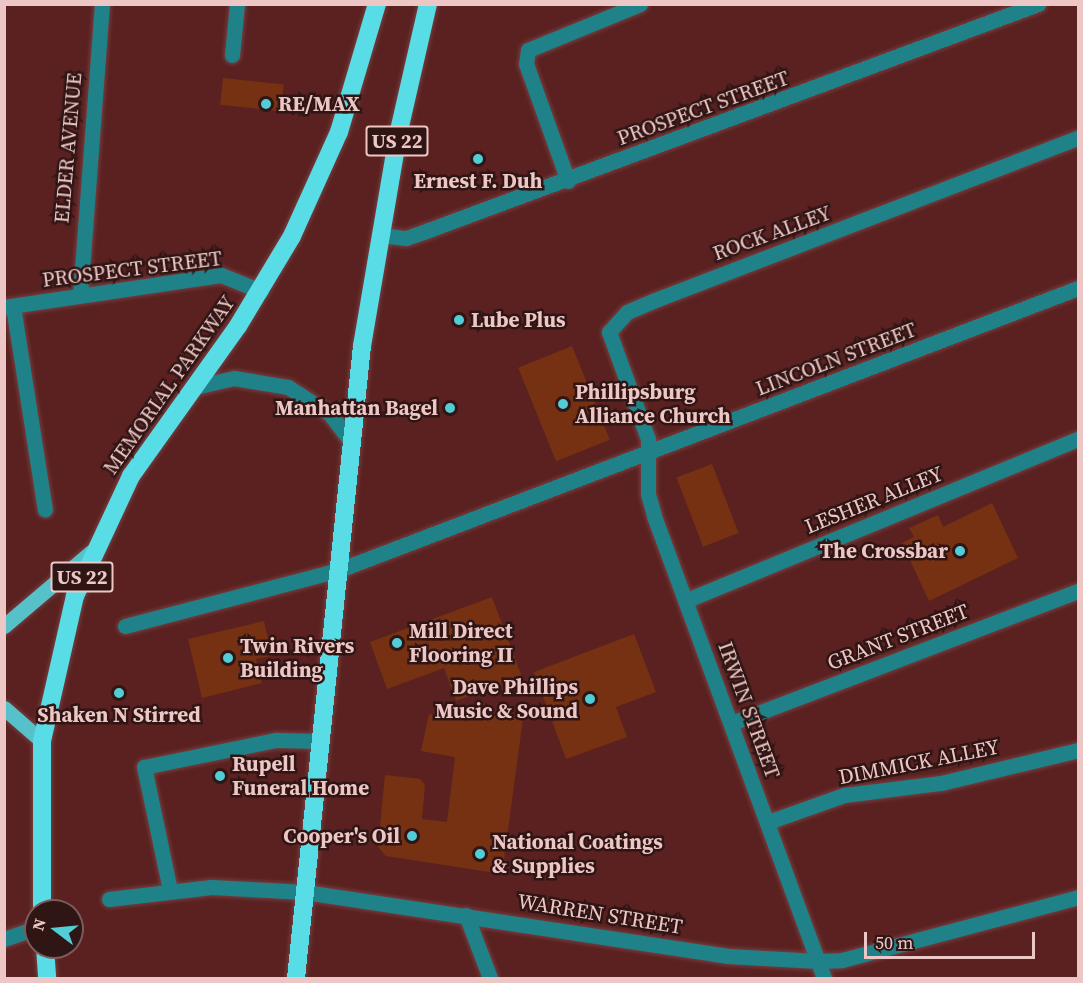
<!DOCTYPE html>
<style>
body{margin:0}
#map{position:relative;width:1083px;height:983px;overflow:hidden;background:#5b2121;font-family:"Source Serif 4",serif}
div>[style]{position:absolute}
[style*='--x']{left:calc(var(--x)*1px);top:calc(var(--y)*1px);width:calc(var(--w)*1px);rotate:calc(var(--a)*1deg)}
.building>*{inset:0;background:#763112;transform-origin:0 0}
.roads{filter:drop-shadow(0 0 2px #753f3f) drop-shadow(0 0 2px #753f3f)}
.minor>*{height:15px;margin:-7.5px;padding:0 7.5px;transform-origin:7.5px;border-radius:7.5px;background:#208289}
.major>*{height:15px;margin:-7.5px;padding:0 7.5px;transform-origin:7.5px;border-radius:7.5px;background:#57c1c9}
.highway>*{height:18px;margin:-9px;padding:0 9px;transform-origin:9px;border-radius:9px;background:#58dce6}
.dots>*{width:16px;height:16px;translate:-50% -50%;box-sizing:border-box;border:3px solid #301515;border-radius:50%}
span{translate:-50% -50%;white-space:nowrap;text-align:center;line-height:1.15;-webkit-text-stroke:5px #301515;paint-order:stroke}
.shield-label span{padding:2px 4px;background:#301515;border:2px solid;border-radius:4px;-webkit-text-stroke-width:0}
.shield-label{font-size:20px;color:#edc7c5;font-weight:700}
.poi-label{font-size:21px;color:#edc7c5;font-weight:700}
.left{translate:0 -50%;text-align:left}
.right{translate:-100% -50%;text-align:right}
.street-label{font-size:21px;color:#edc7c5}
.frame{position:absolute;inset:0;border:6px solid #edc7c5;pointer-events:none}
.north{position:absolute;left:24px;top:899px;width:60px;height:60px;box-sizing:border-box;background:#301515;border:2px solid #7c5c5b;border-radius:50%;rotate:286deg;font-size:16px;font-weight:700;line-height:24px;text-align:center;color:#edc7c5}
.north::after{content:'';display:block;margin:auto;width:21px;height:27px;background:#52ccd5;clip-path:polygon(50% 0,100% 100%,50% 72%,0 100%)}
.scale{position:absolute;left:864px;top:932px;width:171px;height:27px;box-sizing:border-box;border:3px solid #edc7c5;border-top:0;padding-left:8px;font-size:18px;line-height:21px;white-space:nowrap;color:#edc7c5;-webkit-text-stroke:4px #301515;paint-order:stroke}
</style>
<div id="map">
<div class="building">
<div style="left:223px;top:78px;width:61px;height:27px;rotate:6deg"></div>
<div style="left:572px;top:346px;width:101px;height:58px;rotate:68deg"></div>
<div style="left:712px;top:464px;width:74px;height:38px;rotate:69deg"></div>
<div style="clip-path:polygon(992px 503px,1018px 558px,929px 601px,902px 543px,914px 537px,909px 528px,938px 515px,943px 527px)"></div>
<div style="clip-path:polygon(492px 597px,522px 677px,456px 701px,444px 668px,387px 689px,370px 642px)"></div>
<div style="clip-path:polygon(264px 621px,272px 656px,256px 659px,262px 683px,202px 698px,188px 639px)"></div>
<div style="clip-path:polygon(634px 634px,656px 692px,616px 707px,627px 737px,566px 759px,534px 672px)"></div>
<div style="clip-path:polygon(466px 711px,523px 719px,502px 874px,386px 856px,378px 847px,385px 775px,420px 779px,425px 785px,422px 819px,447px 822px,455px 757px,421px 751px,429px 714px,465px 720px)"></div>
</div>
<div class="roads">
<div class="minor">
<div style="--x:232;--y:55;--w:51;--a:-84.4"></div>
<div style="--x:568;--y:181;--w:124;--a:-109.7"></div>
<div style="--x:526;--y:64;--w:14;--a:-82"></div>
<div style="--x:528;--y:50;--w:121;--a:-22.3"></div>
<div style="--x:380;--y:235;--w:26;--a:7"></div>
<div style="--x:406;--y:238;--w:21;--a:-19"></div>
<div style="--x:426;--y:231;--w:653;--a:-20.35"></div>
<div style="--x:80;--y:296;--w:293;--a:-85.7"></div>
<div style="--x:13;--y:306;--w:206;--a:81.1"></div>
<div style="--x:4;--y:307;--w:219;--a:-8.4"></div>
<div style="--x:221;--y:275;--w:43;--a:21.8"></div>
<div style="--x:191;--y:388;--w:44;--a:-13.1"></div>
<div style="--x:234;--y:378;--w:55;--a:9.5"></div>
<div style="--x:288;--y:387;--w:50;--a:32.7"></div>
<div style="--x:330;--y:414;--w:36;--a:53"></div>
<div style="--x:687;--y:600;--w:423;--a:-22.4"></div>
<div style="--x:125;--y:626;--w:221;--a:-14.7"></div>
<div style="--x:339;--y:570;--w:791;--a:-20.89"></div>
<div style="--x:732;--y:723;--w:370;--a:-20.9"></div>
<div style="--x:768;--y:822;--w:81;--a:-19.6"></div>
<div style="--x:844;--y:795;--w:98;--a:-7.1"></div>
<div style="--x:941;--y:783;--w:141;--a:-13.5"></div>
<div style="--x:170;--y:890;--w:126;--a:-101.9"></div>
<div style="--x:144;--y:767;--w:135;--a:-11.6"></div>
<div style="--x:276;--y:740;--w:44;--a:1.3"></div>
<div style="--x:109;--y:899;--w:103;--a:-6.7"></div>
<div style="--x:211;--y:887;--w:94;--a:3"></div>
<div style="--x:305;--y:892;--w:428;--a:8.6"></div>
<div style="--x:728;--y:956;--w:90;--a:3.2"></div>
<div style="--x:818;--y:961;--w:24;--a:-2"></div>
<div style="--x:842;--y:960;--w:244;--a:-14.9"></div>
<div style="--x:466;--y:915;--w:67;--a:69.1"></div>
<div style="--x:4;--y:939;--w:34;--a:-19"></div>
<div style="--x:824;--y:978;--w:493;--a:-110.2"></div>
<div style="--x:654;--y:515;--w:22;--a:-106"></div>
<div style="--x:648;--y:494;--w:55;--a:-90"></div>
<div style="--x:648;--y:439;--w:114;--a:-110"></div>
<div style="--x:609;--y:332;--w:27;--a:-48"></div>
<div style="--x:627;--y:312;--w:30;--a:-23"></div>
<div style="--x:655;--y:300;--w:453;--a:-21"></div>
</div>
<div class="major">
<div style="--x:4;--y:626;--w:114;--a:-40.4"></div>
<div style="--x:4;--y:708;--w:50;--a:41"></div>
</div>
<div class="highway">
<div style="--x:42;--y:911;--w:170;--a:-90"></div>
<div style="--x:42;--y:741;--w:149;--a:-77.2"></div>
<div style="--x:75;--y:596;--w:132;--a:-65"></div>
<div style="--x:131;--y:476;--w:184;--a:-54.5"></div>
<div style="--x:238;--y:326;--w:105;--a:-59"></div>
<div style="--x:292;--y:236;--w:114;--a:-65.7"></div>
<div style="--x:339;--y:132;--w:134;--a:-73.5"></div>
<div style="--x:45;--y:947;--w:31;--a:86"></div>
<div style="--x:296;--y:978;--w:635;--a:-84.04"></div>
<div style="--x:362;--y:346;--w:214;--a:-80.3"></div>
<div style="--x:398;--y:135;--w:134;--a:-77.1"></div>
</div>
</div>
<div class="dots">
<div style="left:266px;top:104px;background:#52ccd5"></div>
<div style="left:478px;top:159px;background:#52ccd5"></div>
<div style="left:459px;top:320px;background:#52ccd5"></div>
<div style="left:563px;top:404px;background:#52ccd5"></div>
<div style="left:450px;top:408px;background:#52ccd5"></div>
<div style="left:960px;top:551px;background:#52ccd5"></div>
<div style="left:397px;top:643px;background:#52ccd5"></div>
<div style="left:228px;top:658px;background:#52ccd5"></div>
<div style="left:119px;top:693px;background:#52ccd5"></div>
<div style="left:590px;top:699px;background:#52ccd5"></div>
<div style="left:220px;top:776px;background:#52ccd5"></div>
<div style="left:412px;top:836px;background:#52ccd5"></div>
<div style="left:480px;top:854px;background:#52ccd5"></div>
</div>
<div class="shield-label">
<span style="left:397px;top:141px">US 22</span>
<span style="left:82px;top:577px">US 22</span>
</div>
<div class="poi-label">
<span class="left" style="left:278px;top:104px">RE/MAX</span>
<span style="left:478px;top:181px">Ernest F. Duh</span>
<span class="left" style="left:471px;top:320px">Lube Plus</span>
<span class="left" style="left:575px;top:404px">Phillipsburg<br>Alliance Church</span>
<span class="right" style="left:438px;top:408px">Manhattan Bagel</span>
<span class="right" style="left:948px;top:551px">The Crossbar</span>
<span class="left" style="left:409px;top:643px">Mill Direct<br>Flooring II</span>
<span class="left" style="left:240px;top:658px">Twin Rivers<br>Building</span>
<span class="right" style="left:578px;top:699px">Dave Phillips<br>Music &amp; Sound</span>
<span style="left:119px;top:715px">Shaken N Stirred</span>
<span class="left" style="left:232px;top:776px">Rupell<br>Funeral Home</span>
<span class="right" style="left:400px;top:836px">Cooper's Oil</span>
<span class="left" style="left:492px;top:854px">National Coatings<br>&amp; Supplies</span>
</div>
<div class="street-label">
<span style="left:703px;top:108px;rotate:-20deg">PROSPECT STREET</span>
<span style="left:68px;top:148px;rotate:-85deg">ELDER AVENUE</span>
<span style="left:772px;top:233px;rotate:-20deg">ROCK ALLEY</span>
<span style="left:132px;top:269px;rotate:-7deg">PROSPECT STREET</span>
<span style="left:836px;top:359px;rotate:-21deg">LINCOLN STREET</span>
<span style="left:169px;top:385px;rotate:-55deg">MEMORIAL PARKWAY</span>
<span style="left:874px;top:500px;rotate:-22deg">LESHER ALLEY</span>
<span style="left:898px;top:637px;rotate:-21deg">GRANT STREET</span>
<span style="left:749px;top:710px;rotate:70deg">IRWIN STREET</span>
<span style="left:919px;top:762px;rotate:-11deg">DIMMICK ALLEY</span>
<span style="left:600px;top:914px;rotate:9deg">WARREN STREET</span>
</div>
<div class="frame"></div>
<div class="north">N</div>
<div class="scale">50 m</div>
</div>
